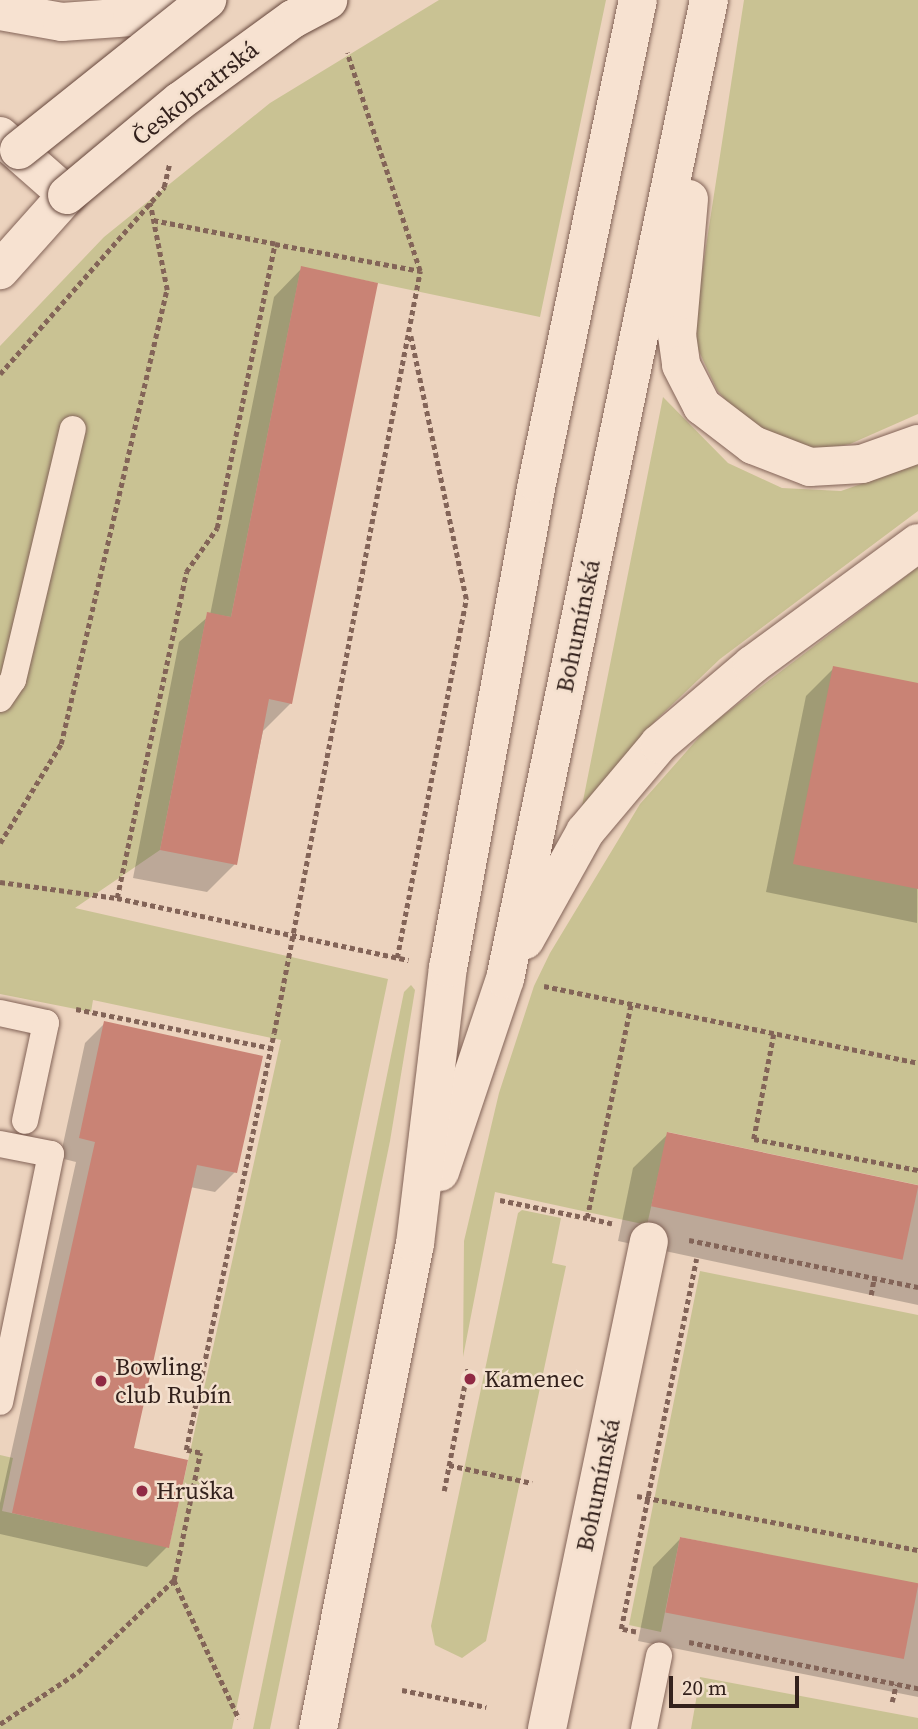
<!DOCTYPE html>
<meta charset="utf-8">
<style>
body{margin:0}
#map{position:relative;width:918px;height:1729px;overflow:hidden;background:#ecd3be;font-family:"Source Serif 4",serif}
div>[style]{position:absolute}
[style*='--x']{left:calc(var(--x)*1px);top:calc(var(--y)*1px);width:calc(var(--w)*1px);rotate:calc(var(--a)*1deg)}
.green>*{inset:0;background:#c9c293}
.shadow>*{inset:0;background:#0003}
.building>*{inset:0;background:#c98375;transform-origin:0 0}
.path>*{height:4.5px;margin-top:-2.25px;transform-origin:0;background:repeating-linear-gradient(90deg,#836458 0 5px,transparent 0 8.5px)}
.roads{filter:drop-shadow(0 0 2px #836458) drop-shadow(0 0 2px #836458)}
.lane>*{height:26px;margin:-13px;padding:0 13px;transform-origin:13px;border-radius:13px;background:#f7e2d1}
.street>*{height:38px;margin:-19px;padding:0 19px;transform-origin:19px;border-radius:19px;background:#f7e2d1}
.secondary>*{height:38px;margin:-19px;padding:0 19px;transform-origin:19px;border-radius:19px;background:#f7e2d1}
.bridges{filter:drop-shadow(0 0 2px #65463b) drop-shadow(0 0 2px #65463b)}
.secondary-bridge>*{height:38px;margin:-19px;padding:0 19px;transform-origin:19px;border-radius:19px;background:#f7e2d1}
.dots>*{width:19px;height:19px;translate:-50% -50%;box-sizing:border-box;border:4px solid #f3dfcd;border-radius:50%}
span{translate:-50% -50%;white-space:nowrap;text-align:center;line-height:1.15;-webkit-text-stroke:5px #f3dfcd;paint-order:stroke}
.street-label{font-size:24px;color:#33211c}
.poi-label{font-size:24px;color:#33211c}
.left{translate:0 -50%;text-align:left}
.scale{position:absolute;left:669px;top:1676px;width:130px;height:32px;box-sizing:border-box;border:4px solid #33211c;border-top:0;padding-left:9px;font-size:21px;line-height:24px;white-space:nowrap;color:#33211c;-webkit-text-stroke:5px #f3dfcd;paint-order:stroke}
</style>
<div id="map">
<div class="green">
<div style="clip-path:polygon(439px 0,606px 0,540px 317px,301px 267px,231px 617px,207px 613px,160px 850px,75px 908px,388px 979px,232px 1729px,0 1729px,0 1455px,13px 1458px,2px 1511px,169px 1547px,281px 1040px,93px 1000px,91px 1012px,0 994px,0 346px,104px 237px,270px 103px)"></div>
<div style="clip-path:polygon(744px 0,918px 0,918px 414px,850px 444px,821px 449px,787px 445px,740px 417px,717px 390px,696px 345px,696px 311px)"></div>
<div style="clip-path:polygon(663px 397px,728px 463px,782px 488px,841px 491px,918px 464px,918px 511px,720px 659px,657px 719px,582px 806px)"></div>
<div style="clip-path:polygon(918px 567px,918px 1185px,668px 1132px,647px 1225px,495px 1192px,463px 1357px,464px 1241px,499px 1093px,534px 986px,550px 953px,640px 804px,709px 726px)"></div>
<div style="clip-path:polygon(411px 985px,415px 990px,390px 1141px,270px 1729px,253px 1729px,404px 992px)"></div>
<div style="clip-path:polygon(522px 1210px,561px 1218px,552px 1263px,566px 1266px,486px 1641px,462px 1658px,435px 1645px,431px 1626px,518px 1213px)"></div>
<div style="clip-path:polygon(700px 1271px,918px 1315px,918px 1585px,680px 1537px,661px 1632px,629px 1625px)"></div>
<div style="clip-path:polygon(700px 1677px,918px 1718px,918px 1729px,691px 1729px)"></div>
</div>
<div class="shadow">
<div style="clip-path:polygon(302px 268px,291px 703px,263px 731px,235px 864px,207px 892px,133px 878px,179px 642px,210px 615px,274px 297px)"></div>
<div style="clip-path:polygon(834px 668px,918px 685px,917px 923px,766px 892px,806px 696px)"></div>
<div style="clip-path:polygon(105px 1023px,235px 1172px,215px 1192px,190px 1187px,131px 1449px,167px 1547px,147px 1567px,0 1534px,0 1503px,76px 1162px,60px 1158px,85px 1043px)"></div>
<div style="clip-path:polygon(668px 1134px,918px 1186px,918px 1305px,618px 1241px,633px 1168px)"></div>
<div style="clip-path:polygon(681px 1538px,918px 1586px,918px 1697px,638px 1641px,653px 1567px)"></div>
</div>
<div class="building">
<div style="clip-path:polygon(301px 266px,378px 283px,292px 704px,269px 699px,237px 865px,160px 850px,207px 612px,231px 617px)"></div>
<div style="clip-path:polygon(833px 666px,918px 683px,918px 889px,793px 864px)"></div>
<div style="clip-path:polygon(104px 1021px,263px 1056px,237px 1173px,197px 1165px,134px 1448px,188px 1460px,169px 1548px,12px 1513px,95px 1142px,79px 1138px)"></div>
<div style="left:667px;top:1132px;width:257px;height:76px;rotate:12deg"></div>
<div style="left:680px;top:1537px;width:243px;height:77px;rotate:11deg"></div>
</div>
<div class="path">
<div style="--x:275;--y:244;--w:147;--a:10.5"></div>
<div style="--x:0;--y:374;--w:249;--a:-48.7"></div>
<div style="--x:164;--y:187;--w:23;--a:-77"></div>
<div style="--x:0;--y:843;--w:116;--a:-58.4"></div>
<div style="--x:61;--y:744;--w:466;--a:-76.9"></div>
<div style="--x:167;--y:290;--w:89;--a:-101.1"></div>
<div style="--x:0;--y:882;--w:118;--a:7.8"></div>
<div style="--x:117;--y:898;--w:298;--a:12"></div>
<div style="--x:117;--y:898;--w:333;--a:-78"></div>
<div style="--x:186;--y:572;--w:54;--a:-54.8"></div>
<div style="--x:217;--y:528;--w:290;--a:-78.5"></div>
<div style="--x:275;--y:244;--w:122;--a:-169.1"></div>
<div style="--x:397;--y:958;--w:366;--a:-79.1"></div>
<div style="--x:466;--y:599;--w:271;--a:-101.9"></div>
<div style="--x:544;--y:986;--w:382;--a:11.6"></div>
<div style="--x:76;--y:1009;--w:199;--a:11.3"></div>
<div style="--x:774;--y:1034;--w:107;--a:100.8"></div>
<div style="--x:754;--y:1139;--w:167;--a:10.7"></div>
<div style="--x:500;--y:1200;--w:89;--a:11.7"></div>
<div style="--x:612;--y:1224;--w:26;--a:-167"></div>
<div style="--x:587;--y:1218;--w:218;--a:-78.4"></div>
<div style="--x:689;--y:1240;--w:234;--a:11.6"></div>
<div style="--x:871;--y:1295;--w:17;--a:-80"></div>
<div style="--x:449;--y:1465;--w:85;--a:12.2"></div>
<div style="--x:444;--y:1491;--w:125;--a:-79"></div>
<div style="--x:637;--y:1496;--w:286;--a:10.9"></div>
<div style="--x:174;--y:1580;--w:130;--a:-78.4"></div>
<div style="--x:200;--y:1453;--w:14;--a:-168"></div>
<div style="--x:186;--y:1450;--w:426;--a:-78.1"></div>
<div style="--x:274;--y:1033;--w:776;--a:-79.15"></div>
<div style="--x:420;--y:271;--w:230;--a:-108.5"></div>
<div style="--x:636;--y:1632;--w:15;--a:-169"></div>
<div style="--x:621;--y:1629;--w:378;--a:-78.5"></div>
<div style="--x:689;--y:1642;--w:234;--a:11.4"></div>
<div style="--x:402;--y:1690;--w:86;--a:11.4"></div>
<div style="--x:892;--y:1702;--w:18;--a:-77"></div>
<div style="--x:0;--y:1724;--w:94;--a:-33.7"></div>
<div style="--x:78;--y:1672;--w:133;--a:-43.8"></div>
<div style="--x:174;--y:1580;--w:153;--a:64.9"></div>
</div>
<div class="roads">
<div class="lane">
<div style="--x:0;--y:699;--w:23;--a:-56"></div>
<div style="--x:13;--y:680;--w:258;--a:-76.6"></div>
<div style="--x:0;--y:1013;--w:47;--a:12.3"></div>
<div style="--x:46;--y:1023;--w:100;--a:102.1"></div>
<div style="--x:0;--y:1144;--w:52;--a:11.1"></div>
<div style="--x:51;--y:1154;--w:253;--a:101.6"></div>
<div style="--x:644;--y:1729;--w:75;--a:-78.4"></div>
</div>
<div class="street">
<div style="--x:547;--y:1729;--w:498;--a:-78.2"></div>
</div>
<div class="secondary">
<div style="--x:0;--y:11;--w:63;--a:10.1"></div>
<div style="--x:62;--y:22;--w:70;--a:-4.1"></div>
<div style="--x:132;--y:17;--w:40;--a:-25"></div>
<div style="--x:0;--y:136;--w:89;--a:41.4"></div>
<div style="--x:67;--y:195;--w:101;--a:131.8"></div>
<div style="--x:689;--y:199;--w:137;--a:95"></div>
<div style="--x:677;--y:335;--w:30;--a:82"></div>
<div style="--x:681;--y:365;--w:46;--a:62.9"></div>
<div style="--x:702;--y:406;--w:64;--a:37.4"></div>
<div style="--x:753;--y:445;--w:61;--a:21.1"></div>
<div style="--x:810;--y:467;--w:52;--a:-3.3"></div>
<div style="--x:862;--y:464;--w:59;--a:-19.7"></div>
<div style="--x:525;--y:940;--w:124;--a:-60.9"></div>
<div style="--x:585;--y:832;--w:115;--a:-49.9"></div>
<div style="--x:659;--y:744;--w:122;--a:-40.3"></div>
<div style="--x:752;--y:665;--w:206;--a:-36.3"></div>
<div style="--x:440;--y:1172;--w:204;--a:-71.4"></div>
<div style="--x:505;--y:979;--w:1000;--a:-78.23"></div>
<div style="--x:318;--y:1729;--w:495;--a:-78.7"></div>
<div style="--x:415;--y:1244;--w:278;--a:-83.2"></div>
<div style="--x:448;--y:968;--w:493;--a:-79.6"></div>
<div style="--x:537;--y:483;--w:493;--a:-78.2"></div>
</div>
</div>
<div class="bridges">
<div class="secondary-bridge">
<div style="--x:19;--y:150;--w:241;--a:-38.6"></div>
<div style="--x:67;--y:195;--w:147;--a:-39.8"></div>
<div style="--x:180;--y:101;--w:140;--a:-36"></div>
<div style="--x:293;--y:19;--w:40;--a:-28"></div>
</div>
</div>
<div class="dots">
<div style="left:470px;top:1379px;background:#902a44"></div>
<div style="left:101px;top:1381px;background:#902a44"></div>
<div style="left:142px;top:1491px;background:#902a44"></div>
</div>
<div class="street-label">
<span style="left:195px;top:93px;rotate:-38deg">Českobratrská</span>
<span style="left:578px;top:626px;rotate:-78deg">Bohumínská</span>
<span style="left:598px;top:1485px;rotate:-78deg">Bohumínská</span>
</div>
<div class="poi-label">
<span class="left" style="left:115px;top:1381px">Bowling<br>club Rubín</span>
<span class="left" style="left:484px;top:1379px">Kamenec</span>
<span class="left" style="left:156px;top:1491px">Hruška</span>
</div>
<div class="scale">20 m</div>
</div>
